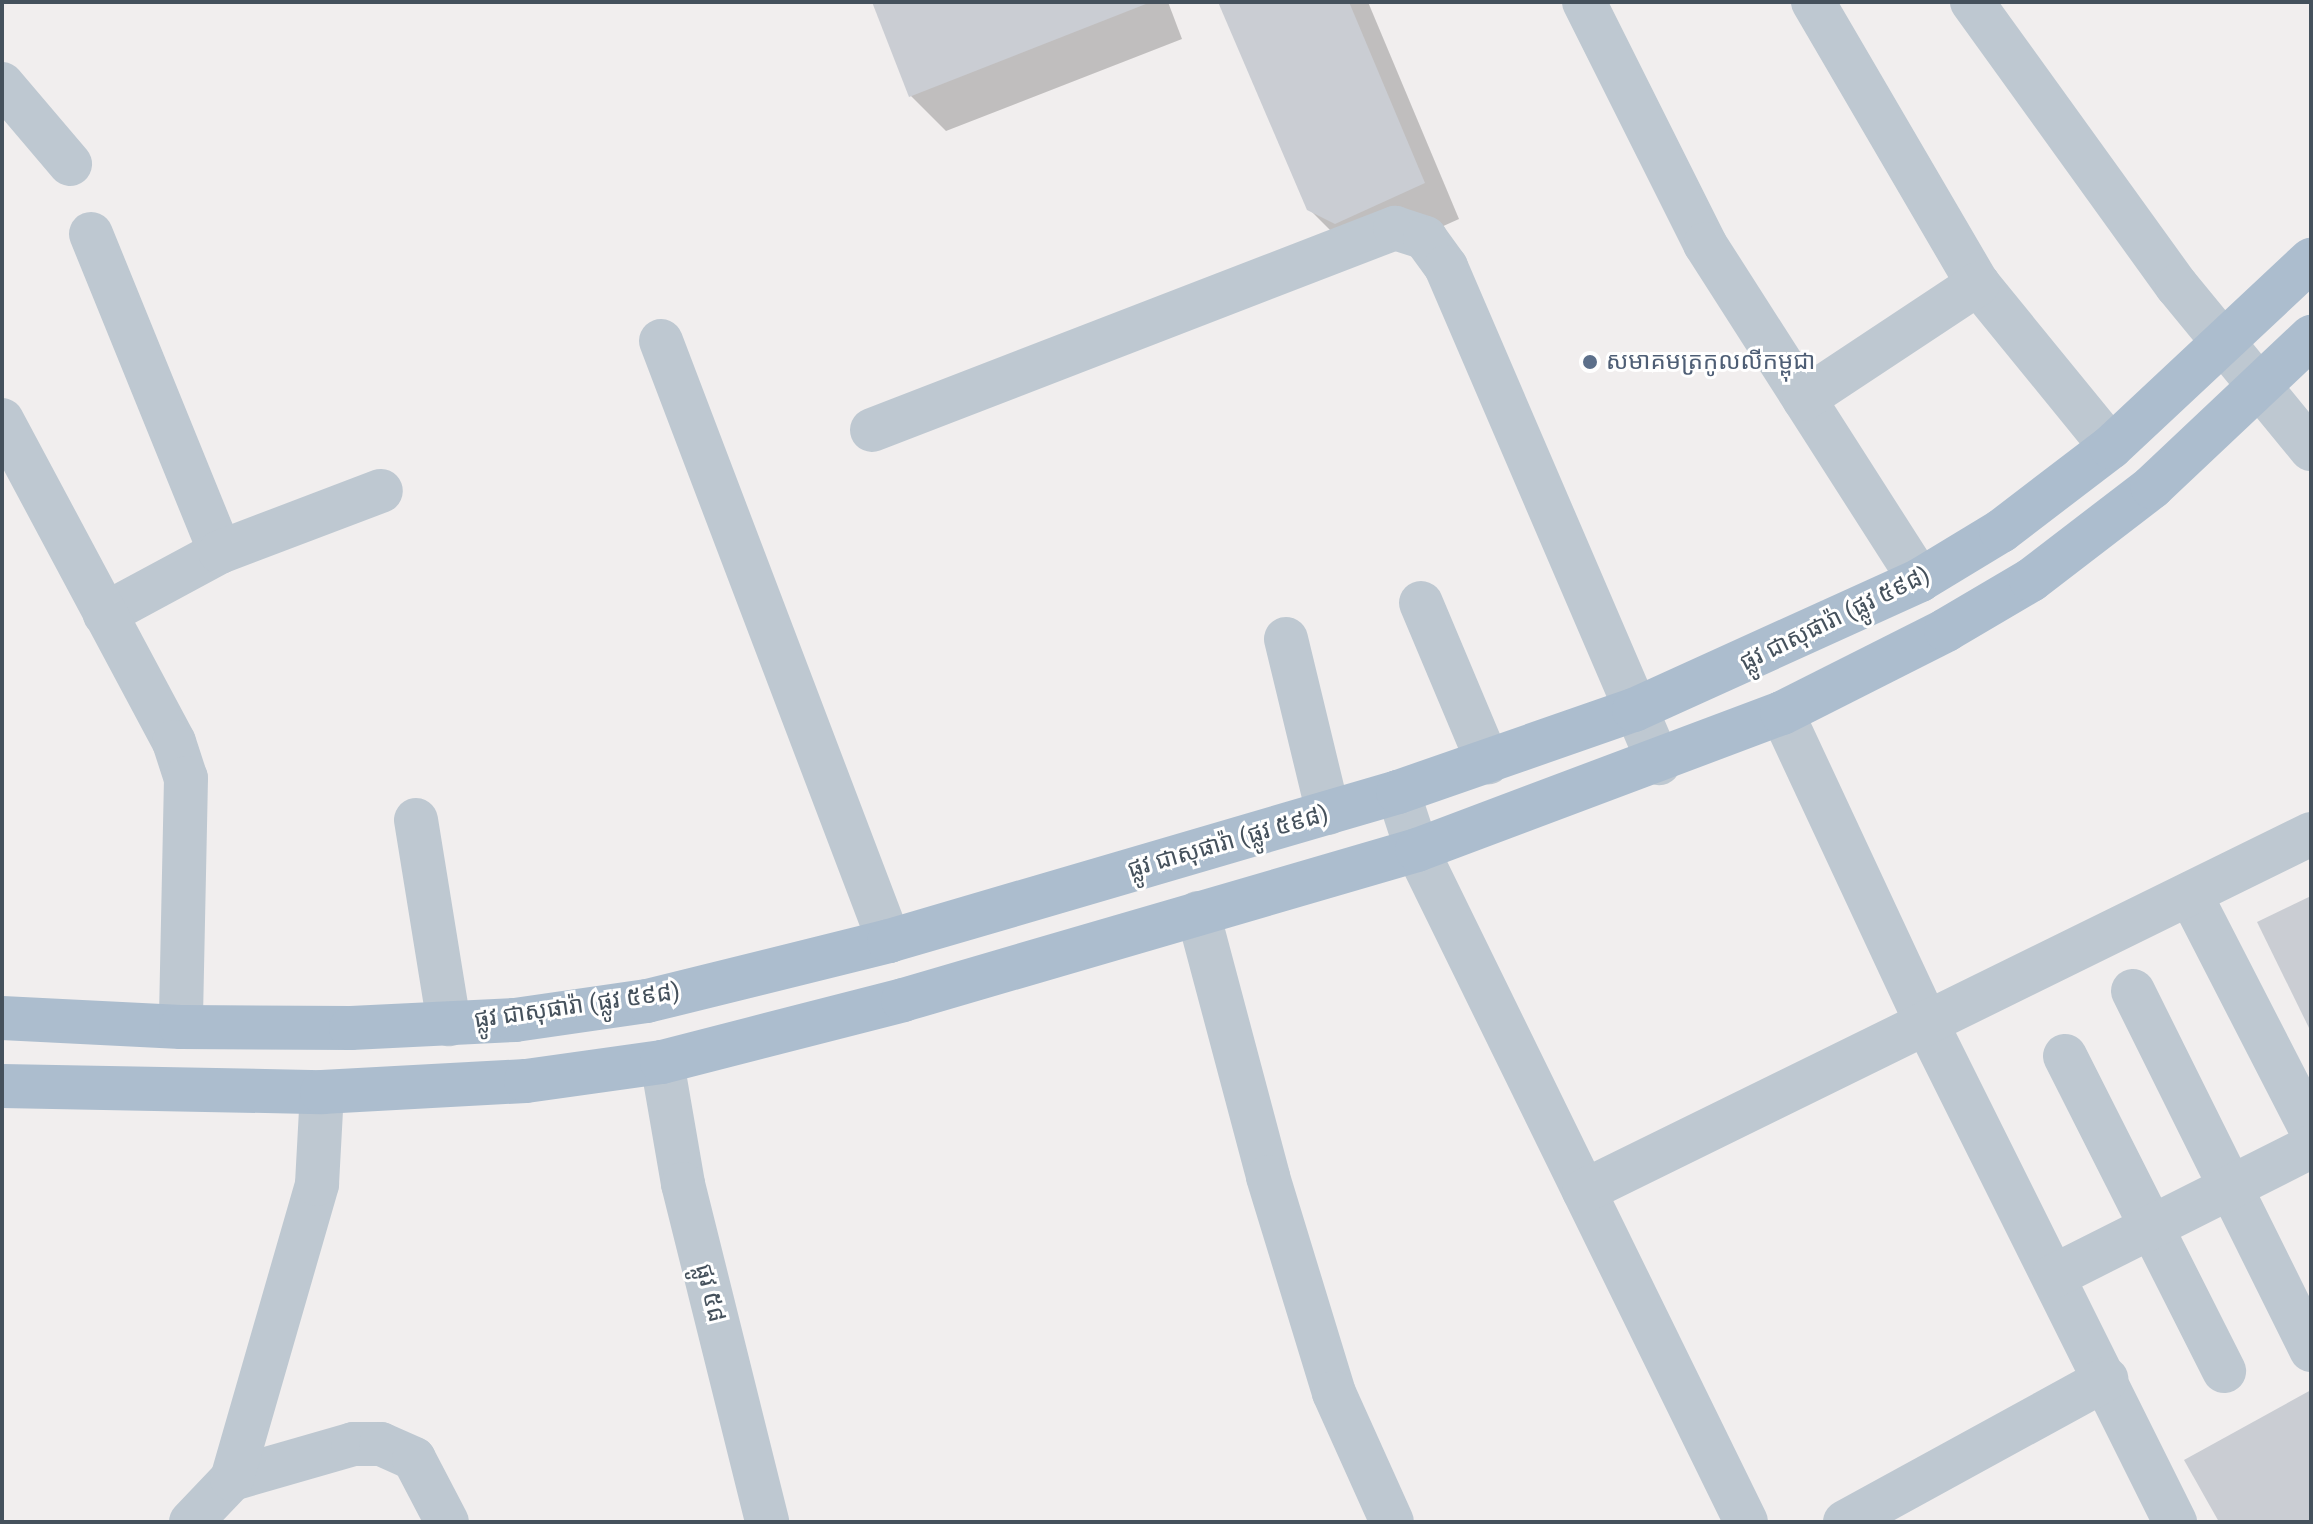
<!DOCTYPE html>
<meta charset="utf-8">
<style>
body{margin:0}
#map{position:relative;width:2313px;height:1524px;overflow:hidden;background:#f1eeee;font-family:Roboto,"Noto Sans Khmer",sans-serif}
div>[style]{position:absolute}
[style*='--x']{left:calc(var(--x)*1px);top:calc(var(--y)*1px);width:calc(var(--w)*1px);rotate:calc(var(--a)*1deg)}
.shadow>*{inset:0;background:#0003}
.building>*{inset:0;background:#cacdd3}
.minor>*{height:44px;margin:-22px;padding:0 22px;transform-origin:22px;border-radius:22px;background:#bec8d1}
.major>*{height:44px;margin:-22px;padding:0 22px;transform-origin:22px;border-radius:22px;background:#acbdce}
.dots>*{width:22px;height:22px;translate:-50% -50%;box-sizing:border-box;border:4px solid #fff;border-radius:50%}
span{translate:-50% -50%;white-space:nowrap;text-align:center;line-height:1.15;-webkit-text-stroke:6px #fff;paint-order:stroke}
.service-label{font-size:24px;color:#4e5e75}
.left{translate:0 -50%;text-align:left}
.street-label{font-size:24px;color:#45515c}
.frame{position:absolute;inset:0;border:4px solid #45515c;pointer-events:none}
</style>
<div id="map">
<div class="shadow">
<div style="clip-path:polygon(874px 2px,1168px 2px,1182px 39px,946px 131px,911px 96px)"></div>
<div style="clip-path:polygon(1221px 2px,1368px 2px,1459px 219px,1372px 258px,1345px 245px,1308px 208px)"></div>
</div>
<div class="building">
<div style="clip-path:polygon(872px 2px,1151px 2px,909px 97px)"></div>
<div style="clip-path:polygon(1218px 2px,1349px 2px,1425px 183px,1335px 224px,1307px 210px)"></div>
<div style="clip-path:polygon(2311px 896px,2311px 1032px,2257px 922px)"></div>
<div style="clip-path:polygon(2311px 1390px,2311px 1522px,2219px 1522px,2184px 1460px)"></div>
</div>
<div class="minor">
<div style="--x:1584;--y:2;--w:271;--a:63.4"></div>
<div style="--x:1705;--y:244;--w:399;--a:57.4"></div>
<div style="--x:1813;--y:2;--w:327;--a:59.7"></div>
<div style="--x:1978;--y:284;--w:210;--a:50.8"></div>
<div style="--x:1972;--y:2;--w:350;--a:54.2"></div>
<div style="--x:2177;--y:286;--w:211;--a:50.6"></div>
<div style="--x:2;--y:84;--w:105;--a:49.6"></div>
<div style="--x:91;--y:234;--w:343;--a:67.9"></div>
<div style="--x:220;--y:552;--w:131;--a:151.7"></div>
<div style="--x:661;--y:341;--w:642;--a:69.19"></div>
<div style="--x:1804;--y:399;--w:209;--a:-33.5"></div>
<div style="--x:2;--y:420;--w:365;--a:61.9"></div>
<div style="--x:174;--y:742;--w:38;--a:72"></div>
<div style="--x:186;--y:778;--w:249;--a:91.2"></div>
<div style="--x:872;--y:430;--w:561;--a:-21.12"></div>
<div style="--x:1395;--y:228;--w:32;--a:18"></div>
<div style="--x:1425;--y:238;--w:36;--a:54"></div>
<div style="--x:1446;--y:267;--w:540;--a:66.76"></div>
<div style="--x:220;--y:552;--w:172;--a:-20.8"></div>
<div style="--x:1421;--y:603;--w:173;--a:67.2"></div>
<div style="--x:1286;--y:639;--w:179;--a:76.4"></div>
<div style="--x:1782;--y:713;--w:341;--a:65"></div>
<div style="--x:1926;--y:1022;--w:559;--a:63.53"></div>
<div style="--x:1398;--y:792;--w:61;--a:71.9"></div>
<div style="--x:1417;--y:850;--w:748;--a:63.91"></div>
<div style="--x:416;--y:820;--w:207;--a:80.8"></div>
<div style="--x:2190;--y:894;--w:264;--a:62.8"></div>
<div style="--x:1198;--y:913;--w:273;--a:75.1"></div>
<div style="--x:1268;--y:1177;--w:226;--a:73"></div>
<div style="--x:1334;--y:1393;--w:141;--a:65.8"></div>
<div style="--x:2133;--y:991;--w:401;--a:63.6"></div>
<div style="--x:2065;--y:1056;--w:353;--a:63.2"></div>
<div style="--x:662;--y:1062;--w:124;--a:80.2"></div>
<div style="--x:683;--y:1184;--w:348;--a:76"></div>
<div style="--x:1584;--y:1191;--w:810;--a:-26.15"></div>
<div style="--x:2054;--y:1276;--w:288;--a:-26.7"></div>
<div style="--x:232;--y:1479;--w:126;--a:-16.1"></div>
<div style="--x:353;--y:1444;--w:28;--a:0"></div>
<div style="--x:381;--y:1444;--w:36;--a:24"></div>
<div style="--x:414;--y:1459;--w:71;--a:62.4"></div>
<div style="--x:191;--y:1522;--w:59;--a:-46.4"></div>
<div style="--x:232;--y:1479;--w:307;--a:-73.9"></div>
<div style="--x:317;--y:1184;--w:92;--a:-86.9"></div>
<div style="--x:1845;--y:1522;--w:298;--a:-28.7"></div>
</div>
<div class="major">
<div style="--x:2;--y:1018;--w:179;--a:2.9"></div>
<div style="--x:181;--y:1027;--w:170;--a:0.3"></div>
<div style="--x:351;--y:1028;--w:164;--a:-2.8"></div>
<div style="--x:515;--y:1020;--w:133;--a:-8.2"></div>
<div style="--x:647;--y:1001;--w:249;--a:-13.9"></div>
<div style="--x:889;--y:941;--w:530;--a:-16.32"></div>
<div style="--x:1398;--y:792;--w:250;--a:-19.2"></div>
<div style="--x:1634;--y:710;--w:314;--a:-24.4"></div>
<div style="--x:1920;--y:580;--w:95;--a:-31.2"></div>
<div style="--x:2001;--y:531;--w:138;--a:-37.4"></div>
<div style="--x:2111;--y:447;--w:274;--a:-43.1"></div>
<div style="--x:2;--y:1086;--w:320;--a:1.1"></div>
<div style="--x:322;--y:1092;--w:204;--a:-3.1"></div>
<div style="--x:526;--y:1081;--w:137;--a:-8"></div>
<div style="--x:662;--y:1062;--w:249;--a:-14.4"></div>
<div style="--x:903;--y:1000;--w:535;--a:-16.27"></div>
<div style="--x:1417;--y:850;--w:390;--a:-20.6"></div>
<div style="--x:1782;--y:713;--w:184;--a:-26.8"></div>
<div style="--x:1946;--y:630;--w:99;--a:-30.5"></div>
<div style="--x:2031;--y:580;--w:153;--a:-37.5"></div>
<div style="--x:2152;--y:487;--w:219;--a:-43.3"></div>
</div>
<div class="dots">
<div style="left:1590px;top:362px;background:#5c6f8a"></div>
</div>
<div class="service-label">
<span class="left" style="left:1606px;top:362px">សមាគមត្រកូលលីកម្ពុជា</span>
</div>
<div class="street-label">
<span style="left:1835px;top:619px;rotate:-26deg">ផ្លូវ ជាសុផារ៉ា (ផ្លូវ ៥៩៨)</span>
<span style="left:1228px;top:842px;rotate:-16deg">ផ្លូវ ជាសុផារ៉ា (ផ្លូវ ៥៩៨)</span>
<span style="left:577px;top:1006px;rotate:-8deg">ផ្លូវ ជាសុផារ៉ា (ផ្លូវ ៥៩៨)</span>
<span style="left:710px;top:1293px;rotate:76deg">ផ្លូវ ៥៨</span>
</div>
<div class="frame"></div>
</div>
